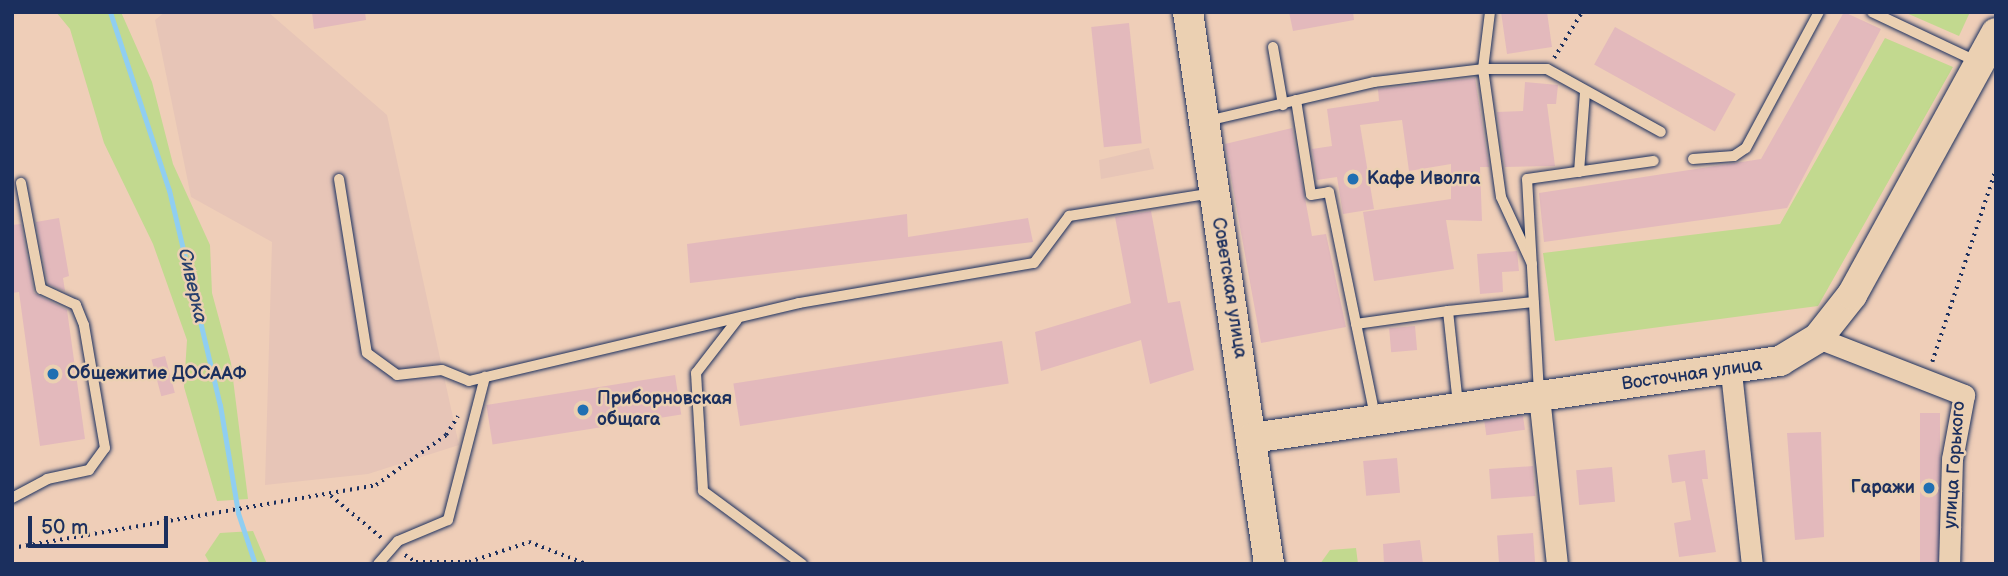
<!DOCTYPE html>
<meta charset="utf-8">
<style>
body{margin:0}
#map{position:relative;width:2008px;height:576px;overflow:hidden;background:#efceb8;font-family:"Balsamiq Sans",sans-serif}
div>[style]{position:absolute}
[style*='--x']{left:calc(var(--x)*1px);top:calc(var(--y)*1px);width:calc(var(--w)*1px);rotate:calc(var(--a)*1deg)}
.built>*{inset:0;background:#e7c5b7}
.green>*{inset:0;background:#c2d98f}
.stream>*{height:5px;margin:-2.5px;padding:0 2.5px;transform-origin:2.5px;border-radius:2.5px;background:#90cef1}
.building>*{inset:0;background:#e3b9bc;transform-origin:0 0}
.path>*{height:3.5px;margin-top:-1.75px;transform-origin:0;background:repeating-linear-gradient(90deg,#1b2f5e 0 2px,transparent 0 7px)}
.roads{filter:drop-shadow(0 0 2px #1b2f5e) drop-shadow(0 0 2px #1b2f5e)}
.lane>*{height:10px;margin:-5px;padding:0 5px;transform-origin:5px;border-radius:5px;background:#ebd0b2}
.street>*{height:21px;margin:-10.5px;padding:0 10.5px;transform-origin:10.5px;border-radius:10.5px;background:#ebd0b2}
.secondary>*{height:30px;margin:-15px;padding:0 15px;transform-origin:15px;border-radius:15px;background:#ebd0b2}
.dots>*{width:19px;height:19px;translate:-50% -50%;box-sizing:border-box;border:4px solid #ebd0b2;border-radius:50%}
span{translate:-50% -50%;white-space:nowrap;text-align:center;line-height:1.15;-webkit-text-stroke:5px #ebd0b2;paint-order:stroke}
.poi-label{font-size:18px;color:#1b2f5e;font-weight:700}
.left{translate:0 -50%;text-align:left}
.right{translate:-100% -50%;text-align:right}
.street-label{font-size:18px;color:#1b2f5e}
.water-label{font-size:19px;color:#273f6d;font-style:italic}
.frame{position:absolute;inset:0;border:14px solid #1b2f5e;pointer-events:none}
.scale{position:absolute;left:28px;top:516px;width:140px;height:32px;box-sizing:border-box;border:4px solid #1b2f5e;border-top:0;padding-left:9px;font-size:21px;line-height:24px;white-space:nowrap;color:#1b2f5e;-webkit-text-stroke:5px #ebd0b2;paint-order:stroke}
</style>
<div id="map">
<div class="built">
<div style="clip-path:polygon(165px 12px,268px 12px,387px 115px,459px 445px,368px 474px,265px 485px,272px 242px,191px 197px,155px 20px)"></div>
<div style="clip-path:polygon(1149px 148px,1154px 169px,1101px 179px,1099px 160px)"></div>
</div>
<div class="green">
<div style="clip-path:polygon(56px 12px,121px 12px,152px 82px,173px 164px,210px 245px,212px 293px,231px 363px,248px 499px,217px 501px,184px 387px,187px 340px,153px 244px,104px 143px,70px 29px)"></div>
<div style="clip-path:polygon(1904px 12px,1970px 12px,1959px 36px)"></div>
<div style="clip-path:polygon(1885px 38px,1953px 67px,1818px 306px,1555px 341px,1543px 253px,1780px 224px)"></div>
<div style="clip-path:polygon(253px 531px,267px 564px,210px 564px,205px 555px,220px 533px)"></div>
<div style="clip-path:polygon(1356px 548px,1358px 564px,1320px 564px,1330px 550px)"></div>
</div>
<div class="stream">
<div style="--x:110;--y:12;--w:188;--a:71.7"></div>
<div style="--x:169;--y:190;--w:221;--a:76.7"></div>
<div style="--x:220;--y:405;--w:109;--a:80.5"></div>
<div style="--x:238;--y:513;--w:54;--a:71.6"></div>
</div>
<div class="building">
<div style="clip-path:polygon(312px 12px,365px 12px,366px 20px,314px 29px)"></div>
<div style="clip-path:polygon(1289px 12px,1353px 12px,1354px 20px,1293px 31px)"></div>
<div style="clip-path:polygon(1501px 12px,1547px 12px,1552px 47px,1507px 54px)"></div>
<div style="clip-path:polygon(1844px 12px,1881px 29px,1787px 208px,1544px 242px,1539px 193px,1761px 159px)"></div>
<div style="left:1129px;top:23px;width:121px;height:38px;rotate:84deg"></div>
<div style="left:1615px;top:27px;width:138px;height:43px;rotate:29deg"></div>
<div style="clip-path:polygon(1475px 78px,1489px 167px,1480px 167px,1482px 221px,1446px 220px,1454px 269px,1374px 281px,1363px 212px,1451px 199px,1451px 164px,1409px 171px,1402px 120px,1360px 125px,1374px 209px,1343px 214px,1337px 177px,1317px 180px,1312px 149px,1332px 146px,1327px 109px,1379px 101px,1378px 89px)"></div>
<div style="clip-path:polygon(1525px 82px,1558px 85px,1556px 104px,1547px 104px,1555px 166px,1505px 167px,1497px 112px,1523px 111px)"></div>
<div style="clip-path:polygon(1292px 128px,1312px 236px,1326px 234px,1346px 327px,1261px 343px,1225px 144px)"></div>
<div style="clip-path:polygon(1151px 211px,1168px 303px,1180px 301px,1194px 370px,1150px 384px,1141px 340px,1041px 371px,1035px 332px,1131px 303px,1115px 217px)"></div>
<div style="clip-path:polygon(907px 214px,908px 237px,1028px 218px,1033px 242px,690px 283px,687px 244px)"></div>
<div style="clip-path:polygon(59px 218px,69px 276px,63px 278px,65px 291px,48px 284px,36px 222px)"></div>
<div style="clip-path:polygon(21px 224px,34px 293px,67px 310px,85px 439px,40px 446px,19px 292px,12px 293px,12px 225px)"></div>
<div style="clip-path:polygon(1517px 251px,1519px 271px,1502px 272px,1503px 292px,1480px 294px,1477px 254px)"></div>
<div style="left:1415px;top:326px;width:24px;height:26px;rotate:85deg"></div>
<div style="left:1002px;top:341px;width:43px;height:272px;rotate:81deg"></div>
<div style="left:165px;top:356px;width:38px;height:14px;rotate:75deg"></div>
<div style="left:675px;top:375px;width:40px;height:191px;rotate:81deg"></div>
<div style="left:1920px;top:413px;width:20px;height:151px"></div>
<div style="left:1523px;top:416px;width:14px;height:39px;rotate:82deg"></div>
<div style="clip-path:polygon(1821px 432px,1824px 537px,1795px 540px,1787px 433px)"></div>
<div style="clip-path:polygon(1705px 450px,1708px 479px,1702px 479px,1716px 552px,1679px 557px,1674px 523px,1691px 520px,1685px 481px,1672px 483px,1668px 455px)"></div>
<div style="left:1397px;top:458px;width:35px;height:34px;rotate:85deg"></div>
<div style="left:1533px;top:466px;width:30px;height:44px;rotate:86deg"></div>
<div style="left:1612px;top:467px;width:35px;height:36px;rotate:85deg"></div>
<div style="left:1533px;top:533px;width:31px;height:36px;rotate:86deg"></div>
<div style="clip-path:polygon(1420px 540px,1423px 564px,1384px 564px,1383px 544px)"></div>
</div>
<div class="path">
<div style="--x:1554;--y:58;--w:54;--a:-58.7"></div>
<div style="--x:1932;--y:362;--w:203;--a:-71.7"></div>
<div style="--x:331;--y:496;--w:66;--a:39.5"></div>
<div style="--x:12;--y:548;--w:369;--a:-9.8"></div>
<div style="--x:376;--y:485;--w:86;--a:-35.5"></div>
<div style="--x:446;--y:435;--w:22;--a:-58"></div>
<div style="--x:405;--y:555;--w:13;--a:32"></div>
<div style="--x:416;--y:562;--w:53;--a:0"></div>
<div style="--x:469;--y:562;--w:63;--a:-18.4"></div>
<div style="--x:529;--y:542;--w:61;--a:21.1"></div>
</div>
<div class="roads">
<div class="lane">
<div style="--x:1490;--y:12;--w:57;--a:97"></div>
<div style="--x:1483;--y:69;--w:64;--a:0"></div>
<div style="--x:1547;--y:69;--w:130;--a:28.9"></div>
<div style="--x:1872;--y:12;--w:117;--a:25.3"></div>
<div style="--x:1273;--y:47;--w:59;--a:80.2"></div>
<div style="--x:1296;--y:100;--w:96;--a:81"></div>
<div style="--x:1311;--y:195;--w:18;--a:-9"></div>
<div style="--x:1329;--y:192;--w:230;--a:78.4"></div>
<div style="--x:1207;--y:121;--w:171;--a:-13.1"></div>
<div style="--x:1374;--y:82;--w:110;--a:-6.8"></div>
<div style="--x:1483;--y:69;--w:129;--a:82"></div>
<div style="--x:1501;--y:197;--w:74;--a:65.2"></div>
<div style="--x:1693;--y:159;--w:41;--a:-4.2"></div>
<div style="--x:1734;--y:156;--w:14;--a:-34"></div>
<div style="--x:1746;--y:148;--w:154;--a:-61.8"></div>
<div style="--x:1579;--y:172;--w:80;--a:-85.7"></div>
<div style="--x:339;--y:179;--w:176;--a:80.9"></div>
<div style="--x:367;--y:353;--w:37;--a:36"></div>
<div style="--x:397;--y:375;--w:45;--a:-6.3"></div>
<div style="--x:442;--y:370;--w:29;--a:22"></div>
<div style="--x:469;--y:381;--w:339;--a:-13.3"></div>
<div style="--x:799;--y:303;--w:238;--a:-9.7"></div>
<div style="--x:1034;--y:263;--w:59;--a:-53.3"></div>
<div style="--x:1069;--y:216;--w:145;--a:-9.1"></div>
<div style="--x:1448;--y:311;--w:86;--a:-6"></div>
<div style="--x:737;--y:320;--w:67;--a:127.7"></div>
<div style="--x:696;--y:373;--w:118;--a:86.6"></div>
<div style="--x:703;--y:491;--w:123;--a:36.4"></div>
<div style="--x:1356;--y:324;--w:93;--a:-8"></div>
<div style="--x:1448;--y:311;--w:95;--a:83.9"></div>
<div style="--x:1539;--y:393;--w:214;--a:-93.2"></div>
<div style="--x:1527;--y:179;--w:128;--a:-8.1"></div>
<div style="--x:12;--y:498;--w:40;--a:-28"></div>
<div style="--x:47;--y:479;--w:43;--a:-12.1"></div>
<div style="--x:89;--y:470;--w:27;--a:-54"></div>
<div style="--x:105;--y:448;--w:125;--a:-99.7"></div>
<div style="--x:84;--y:325;--w:22;--a:-112"></div>
<div style="--x:76;--y:305;--w:38;--a:-155"></div>
<div style="--x:41;--y:289;--w:108;--a:-100.7"></div>
<div style="--x:378;--y:564;--w:30;--a:-49"></div>
<div style="--x:398;--y:541;--w:54;--a:-22.8"></div>
<div style="--x:448;--y:520;--w:148;--a:-75.5"></div>
</div>
<div class="street">
<div style="--x:1818;--y:338;--w:157;--a:21.3"></div>
<div style="--x:1964;--y:395;--w:65;--a:100.6"></div>
<div style="--x:1952;--y:459;--w:105;--a:91.6"></div>
<div style="--x:1731;--y:372;--w:193;--a:83.8"></div>
<div style="--x:1539;--y:396;--w:169;--a:83.9"></div>
</div>
<div class="secondary">
<div style="--x:1188;--y:12;--w:558;--a:81.65"></div>
<div style="--x:1252;--y:438;--w:534;--a:-8.3"></div>
<div style="--x:1780;--y:361;--w:44;--a:-31.2"></div>
<div style="--x:1818;--y:338;--w:55;--a:-51.7"></div>
<div style="--x:1852;--y:295;--w:299;--a:-61.2"></div>
</div>
</div>
<div class="dots">
<div style="left:1353px;top:179px;background:#1f6fb2"></div>
<div style="left:53px;top:374px;background:#1f6fb2"></div>
<div style="left:583px;top:410px;background:#1f6fb2"></div>
<div style="left:1929px;top:488px;background:#1f6fb2"></div>
</div>
<div class="poi-label">
<span class="left" style="left:1367px;top:179px">Кафе Иволга</span>
<span class="left" style="left:67px;top:374px">Общежитие ДОСААФ</span>
<span class="left" style="left:597px;top:410px">Приборновская<br>общага</span>
<span class="right" style="left:1915px;top:488px">Гаражи</span>
</div>
<div class="street-label">
<span style="left:1229px;top:288px;rotate:81deg">Советская улица</span>
<span style="left:1692px;top:375px;rotate:-8deg">Восточная улица</span>
<span style="left:1955px;top:465px;rotate:-86deg">улица Горького</span>
</div>
<div class="water-label">
<span style="left:192px;top:286px;rotate:77deg">Сиверка</span>
</div>
<div class="frame"></div>
<div class="scale">50 m</div>
</div>
